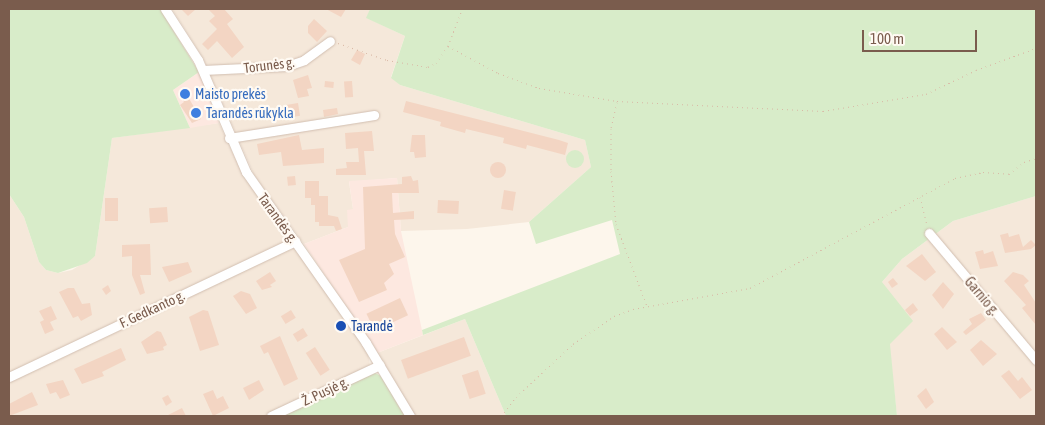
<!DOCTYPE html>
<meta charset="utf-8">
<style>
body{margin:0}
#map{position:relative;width:1045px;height:425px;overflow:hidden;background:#fdf6ec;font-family:"Asap Condensed",sans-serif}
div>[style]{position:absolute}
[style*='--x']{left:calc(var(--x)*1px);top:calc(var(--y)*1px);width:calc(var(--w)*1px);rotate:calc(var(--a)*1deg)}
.residential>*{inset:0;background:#f5e8da}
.commercial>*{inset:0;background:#fde8e0}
.green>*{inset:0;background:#d8ecc9}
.round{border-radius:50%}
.building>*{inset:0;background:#f3d5c3;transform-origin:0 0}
.path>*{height:1px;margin-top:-0.5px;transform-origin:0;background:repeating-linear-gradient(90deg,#d9b8a5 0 1px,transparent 0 5px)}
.roads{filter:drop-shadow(0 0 1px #d1beb0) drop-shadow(0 0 1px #d1beb0)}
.street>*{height:9px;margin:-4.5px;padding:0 4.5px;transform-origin:4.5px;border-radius:4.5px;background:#fff}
.dots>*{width:14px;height:14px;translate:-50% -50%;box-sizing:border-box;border:2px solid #fffaf3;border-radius:50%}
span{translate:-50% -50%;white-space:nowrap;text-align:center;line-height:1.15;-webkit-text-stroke:4.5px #fffaf3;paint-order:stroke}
.street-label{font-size:14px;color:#7a5c4d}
.shop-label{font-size:14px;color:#366cbe}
.left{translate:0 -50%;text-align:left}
.transit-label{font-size:14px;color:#164399}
.frame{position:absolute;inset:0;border:10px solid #7a5c4d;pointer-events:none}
.scale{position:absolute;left:862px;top:30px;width:115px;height:22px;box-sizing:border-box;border:2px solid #7a5c4d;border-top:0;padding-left:6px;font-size:15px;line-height:18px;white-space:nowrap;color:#7a5c4d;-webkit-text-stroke:4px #fffaf3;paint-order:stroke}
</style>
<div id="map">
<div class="residential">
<div style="clip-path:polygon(172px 9px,370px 9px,367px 18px,405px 36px,391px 77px,400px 85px,585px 140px,591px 167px,529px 222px,467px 229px,401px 231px,397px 178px,349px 182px,353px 209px,348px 227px,304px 244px,254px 175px,203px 58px)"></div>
<div style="clip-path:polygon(219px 123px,234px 156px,367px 349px,370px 365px,264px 416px,9px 416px,9px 194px,24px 217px,39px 262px,46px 270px,58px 273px,72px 270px,95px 256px,112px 138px)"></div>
<div style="clip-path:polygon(1036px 196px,1036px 416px,897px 416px,882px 282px,902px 259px,953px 221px)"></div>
<div style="clip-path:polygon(465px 319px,506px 416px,415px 416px,377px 353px)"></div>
</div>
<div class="commercial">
<div style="clip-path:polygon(199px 72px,219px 123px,190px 128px,173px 90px)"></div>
<div style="clip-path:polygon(397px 178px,401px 231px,423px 335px,377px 353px,304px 244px,348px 227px,347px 210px,353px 209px,349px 181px)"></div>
</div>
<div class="green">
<div style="clip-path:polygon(9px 9px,160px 9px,199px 72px,173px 90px,190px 128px,112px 138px,95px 256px,87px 263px,58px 273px,46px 270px,39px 262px,24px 217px,9px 194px)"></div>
<div style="clip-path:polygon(370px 9px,1036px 9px,1036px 196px,953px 221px,902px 259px,882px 282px,913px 321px,890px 344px,897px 416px,506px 416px,465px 319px,423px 335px,422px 330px,620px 254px,612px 220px,536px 244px,529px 222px,591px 167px,585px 140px,400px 85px,391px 78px,405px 36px,366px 18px)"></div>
<div class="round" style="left:566px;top:150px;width:18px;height:18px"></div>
<div style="clip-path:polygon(375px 373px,381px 376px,405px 416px,282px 416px)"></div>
</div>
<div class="building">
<div style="clip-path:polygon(181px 9px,196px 9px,188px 16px)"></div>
<div style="clip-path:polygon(208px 9px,224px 9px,233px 19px,227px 24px,244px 47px,232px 58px,217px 41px,208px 50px,202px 44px,217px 29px,209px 21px,215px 16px)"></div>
<div style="clip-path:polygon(326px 9px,346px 9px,341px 17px)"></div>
<div style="clip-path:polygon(314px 19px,327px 31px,317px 42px,308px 33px,308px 26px)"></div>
<div style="clip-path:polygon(357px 50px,365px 54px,360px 65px,351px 60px)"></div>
<div style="clip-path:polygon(308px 75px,312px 88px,307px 89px,309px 96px,298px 98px,293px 80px)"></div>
<div style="left:325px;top:81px;width:9px;height:6px;rotate:6deg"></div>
<div style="left:352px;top:81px;width:16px;height:8px;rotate:86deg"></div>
<div style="clip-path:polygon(184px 90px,201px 119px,192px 123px,180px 105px,184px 102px,179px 93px)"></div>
<div style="clip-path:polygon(406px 101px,559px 140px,568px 143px,565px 155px,527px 145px,526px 149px,503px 143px,504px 138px,466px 129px,465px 133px,440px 126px,441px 122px,403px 112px)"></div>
<div style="left:298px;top:103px;width:13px;height:12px;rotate:81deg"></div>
<div style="clip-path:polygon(337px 108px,338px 114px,324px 117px,323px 110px)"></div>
<div style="clip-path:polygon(372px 131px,374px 151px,364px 151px,366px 175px,336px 175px,336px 169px,347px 168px,346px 162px,359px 162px,358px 148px,346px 149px,345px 133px)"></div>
<div style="clip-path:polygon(299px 135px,302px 150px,324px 148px,324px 163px,283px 166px,281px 152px,259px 155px,257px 144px)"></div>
<div style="clip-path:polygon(412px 135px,425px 135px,426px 157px,415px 158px,414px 152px,410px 152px)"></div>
<div class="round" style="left:490px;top:162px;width:16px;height:16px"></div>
<div style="left:295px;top:176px;width:9px;height:8px;rotate:84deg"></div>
<div style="clip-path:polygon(411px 176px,413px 181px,418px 180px,419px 193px,392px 193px,393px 213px,414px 211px,414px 219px,394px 220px,395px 234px,405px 257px,389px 264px,394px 274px,384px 283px,387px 290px,359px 302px,339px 260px,365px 249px,363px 187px,402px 184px,402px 177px)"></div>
<div style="clip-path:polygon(305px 181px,319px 181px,319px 196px,328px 196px,328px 215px,338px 217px,342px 229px,336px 231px,334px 226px,319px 226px,319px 222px,315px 222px,315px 205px,311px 205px,311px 198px,305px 198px)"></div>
<div style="left:504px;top:190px;width:12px;height:19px;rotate:9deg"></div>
<div style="left:105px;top:198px;width:13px;height:23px"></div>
<div style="left:438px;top:200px;width:21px;height:13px;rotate:3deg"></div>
<div style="left:167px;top:207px;width:15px;height:18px;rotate:86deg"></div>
<div style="clip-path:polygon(1008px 233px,1009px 237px,1019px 234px,1023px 247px,1031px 240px,1036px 245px,1031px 249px,1005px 253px,1000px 235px)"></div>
<div style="clip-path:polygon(150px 244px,151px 275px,140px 275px,145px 293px,140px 295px,132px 275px,132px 256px,122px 257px,122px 245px)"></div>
<div style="clip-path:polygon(983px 250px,984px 254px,993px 251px,998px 266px,980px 269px,975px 252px)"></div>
<div style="clip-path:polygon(922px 254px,936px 272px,925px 281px,906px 266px)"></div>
<div style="clip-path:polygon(188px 262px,192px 272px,169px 282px,162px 267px)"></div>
<div style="clip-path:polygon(270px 272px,276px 281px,270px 285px,272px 287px,262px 290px,256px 281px)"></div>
<div style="clip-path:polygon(1013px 272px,1023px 275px,1029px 281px,1024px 285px,1036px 303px,1036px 325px,1022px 308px,1026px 305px,1004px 281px)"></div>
<div style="clip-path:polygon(893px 278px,898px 284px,892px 288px,888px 282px)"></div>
<div style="clip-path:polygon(943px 282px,954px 294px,943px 309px,932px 295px)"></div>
<div style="clip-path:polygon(108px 285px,111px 291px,106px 295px,102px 289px)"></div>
<div style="clip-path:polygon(68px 288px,74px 288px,82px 304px,90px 303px,92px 315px,81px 321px,78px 316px,73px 318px,59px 292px)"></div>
<div style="clip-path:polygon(241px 291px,250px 294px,257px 308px,246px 314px,233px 296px)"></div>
<div style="left:400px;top:298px;width:19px;height:37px;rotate:65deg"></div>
<div style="clip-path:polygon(913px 303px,918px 310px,910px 316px,905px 310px)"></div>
<div style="clip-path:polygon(51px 306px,57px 319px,50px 322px,54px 330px,45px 334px,40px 322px,44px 320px,39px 311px)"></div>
<div style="clip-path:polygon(203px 310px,208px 311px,219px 345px,200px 351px,189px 317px)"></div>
<div style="left:291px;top:310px;width:9px;height:12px;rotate:58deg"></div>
<div style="clip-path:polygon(981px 313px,986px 320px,966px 335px,963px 332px,972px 324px,969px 319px)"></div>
<div style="clip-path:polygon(942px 327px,957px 342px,947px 350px,934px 334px)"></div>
<div style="left:303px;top:328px;width:9px;height:12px;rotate:58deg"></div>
<div style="clip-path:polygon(157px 331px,161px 332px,167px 345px,163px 347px,164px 350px,147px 354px,141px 342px)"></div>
<div style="clip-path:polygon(280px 336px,298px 379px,284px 386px,268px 352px,264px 354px,260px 346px)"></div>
<div style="left:464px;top:337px;width:20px;height:67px;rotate:70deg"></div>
<div style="clip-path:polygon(981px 340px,997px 354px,983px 366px,970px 350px)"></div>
<div style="left:315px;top:347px;width:27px;height:11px;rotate:57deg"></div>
<div style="clip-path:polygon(121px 348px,126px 360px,102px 372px,104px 376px,82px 384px,74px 369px)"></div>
<div style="left:478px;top:370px;width:25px;height:17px;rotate:72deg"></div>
<div style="clip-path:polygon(1009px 370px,1018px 381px,1022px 377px,1032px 390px,1020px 399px,1001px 376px)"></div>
<div style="clip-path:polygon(63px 380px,70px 395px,60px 399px,56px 392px,50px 394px,46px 384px)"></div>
<div style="clip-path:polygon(259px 380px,264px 390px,249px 400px,243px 388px)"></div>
<div style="clip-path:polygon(926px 388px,934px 402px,926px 409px,917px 396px)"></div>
<div style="clip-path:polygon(213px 390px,217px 399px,223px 396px,229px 408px,213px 416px,203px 394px)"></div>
<div style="clip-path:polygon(32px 392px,38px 405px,9px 416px,9px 404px)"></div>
<div style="clip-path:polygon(168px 395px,172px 402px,166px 406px,162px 398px)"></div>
<div style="clip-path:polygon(182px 408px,186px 416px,166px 416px)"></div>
</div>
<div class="path">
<div style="--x:338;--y:43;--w:52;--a:19.1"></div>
<div style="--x:387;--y:60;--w:42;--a:9.7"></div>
<div style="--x:428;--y:67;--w:9;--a:-27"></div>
<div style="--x:436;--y:63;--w:21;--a:-55"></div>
<div style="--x:448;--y:46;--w:40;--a:-69"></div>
<div style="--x:448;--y:46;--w:57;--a:28.4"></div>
<div style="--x:498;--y:73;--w:44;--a:20.1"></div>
<div style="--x:539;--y:88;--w:79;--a:9.5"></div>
<div style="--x:617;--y:101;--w:206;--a:2.8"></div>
<div style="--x:823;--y:111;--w:104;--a:-9.4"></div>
<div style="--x:926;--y:94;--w:55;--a:-25.6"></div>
<div style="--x:976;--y:70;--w:64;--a:-20.1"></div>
<div style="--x:617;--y:102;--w:28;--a:103"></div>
<div style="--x:611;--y:129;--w:42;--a:90"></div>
<div style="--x:611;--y:171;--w:53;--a:84.6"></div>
<div style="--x:616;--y:224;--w:88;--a:69.3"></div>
<div style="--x:920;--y:197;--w:29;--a:76"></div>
<div style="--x:501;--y:416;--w:24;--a:-52"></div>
<div style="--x:516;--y:397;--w:78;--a:-42.9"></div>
<div style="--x:573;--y:344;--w:50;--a:-34.3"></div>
<div style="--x:614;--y:316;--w:20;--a:-20"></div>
<div style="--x:633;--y:309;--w:119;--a:-10.2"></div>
<div style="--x:750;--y:288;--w:233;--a:-28.2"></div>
<div style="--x:955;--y:178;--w:29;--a:-12"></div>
<div style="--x:983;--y:172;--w:26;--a:4"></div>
<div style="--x:1009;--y:174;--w:19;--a:-39"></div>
<div style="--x:1024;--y:162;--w:13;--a:-18"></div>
</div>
<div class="roads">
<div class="street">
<div style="--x:165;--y:9;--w:61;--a:57.1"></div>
<div style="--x:198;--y:60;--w:122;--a:66.8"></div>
<div style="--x:246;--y:172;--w:209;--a:54.9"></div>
<div style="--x:366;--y:343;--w:85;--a:58.9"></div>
<div style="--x:203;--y:70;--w:84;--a:-2.7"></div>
<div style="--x:287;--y:66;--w:18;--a:-19"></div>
<div style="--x:304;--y:60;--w:32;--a:-36"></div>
<div style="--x:229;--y:138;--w:147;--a:-9"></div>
<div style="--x:929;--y:233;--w:166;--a:49.9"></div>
<div style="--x:9;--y:377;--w:317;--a:-25.4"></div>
<div style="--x:271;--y:416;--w:120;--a:-25.1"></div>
</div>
</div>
<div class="dots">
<div style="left:185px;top:94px;background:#3f7fe0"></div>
<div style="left:196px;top:113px;background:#3f7fe0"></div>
<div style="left:341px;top:326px;background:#1a4fb4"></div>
</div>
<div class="street-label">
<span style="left:269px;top:65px;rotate:-7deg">Torunės g.</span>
<span style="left:278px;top:218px;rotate:54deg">Tarandės g.</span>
<span style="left:982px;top:296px;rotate:50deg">Garnio g.</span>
<span style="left:152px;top:309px;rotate:-25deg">F. Gedkanto g.</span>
<span style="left:325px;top:391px;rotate:-25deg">Ž. Pusjė g.</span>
</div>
<div class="shop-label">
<span class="left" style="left:195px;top:94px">Maisto prekės</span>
<span class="left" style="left:206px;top:113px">Tarandės rūkykla</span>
</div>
<div class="transit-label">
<span class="left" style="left:351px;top:326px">Tarandė</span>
</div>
<div class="frame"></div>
<div class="scale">100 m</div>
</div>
